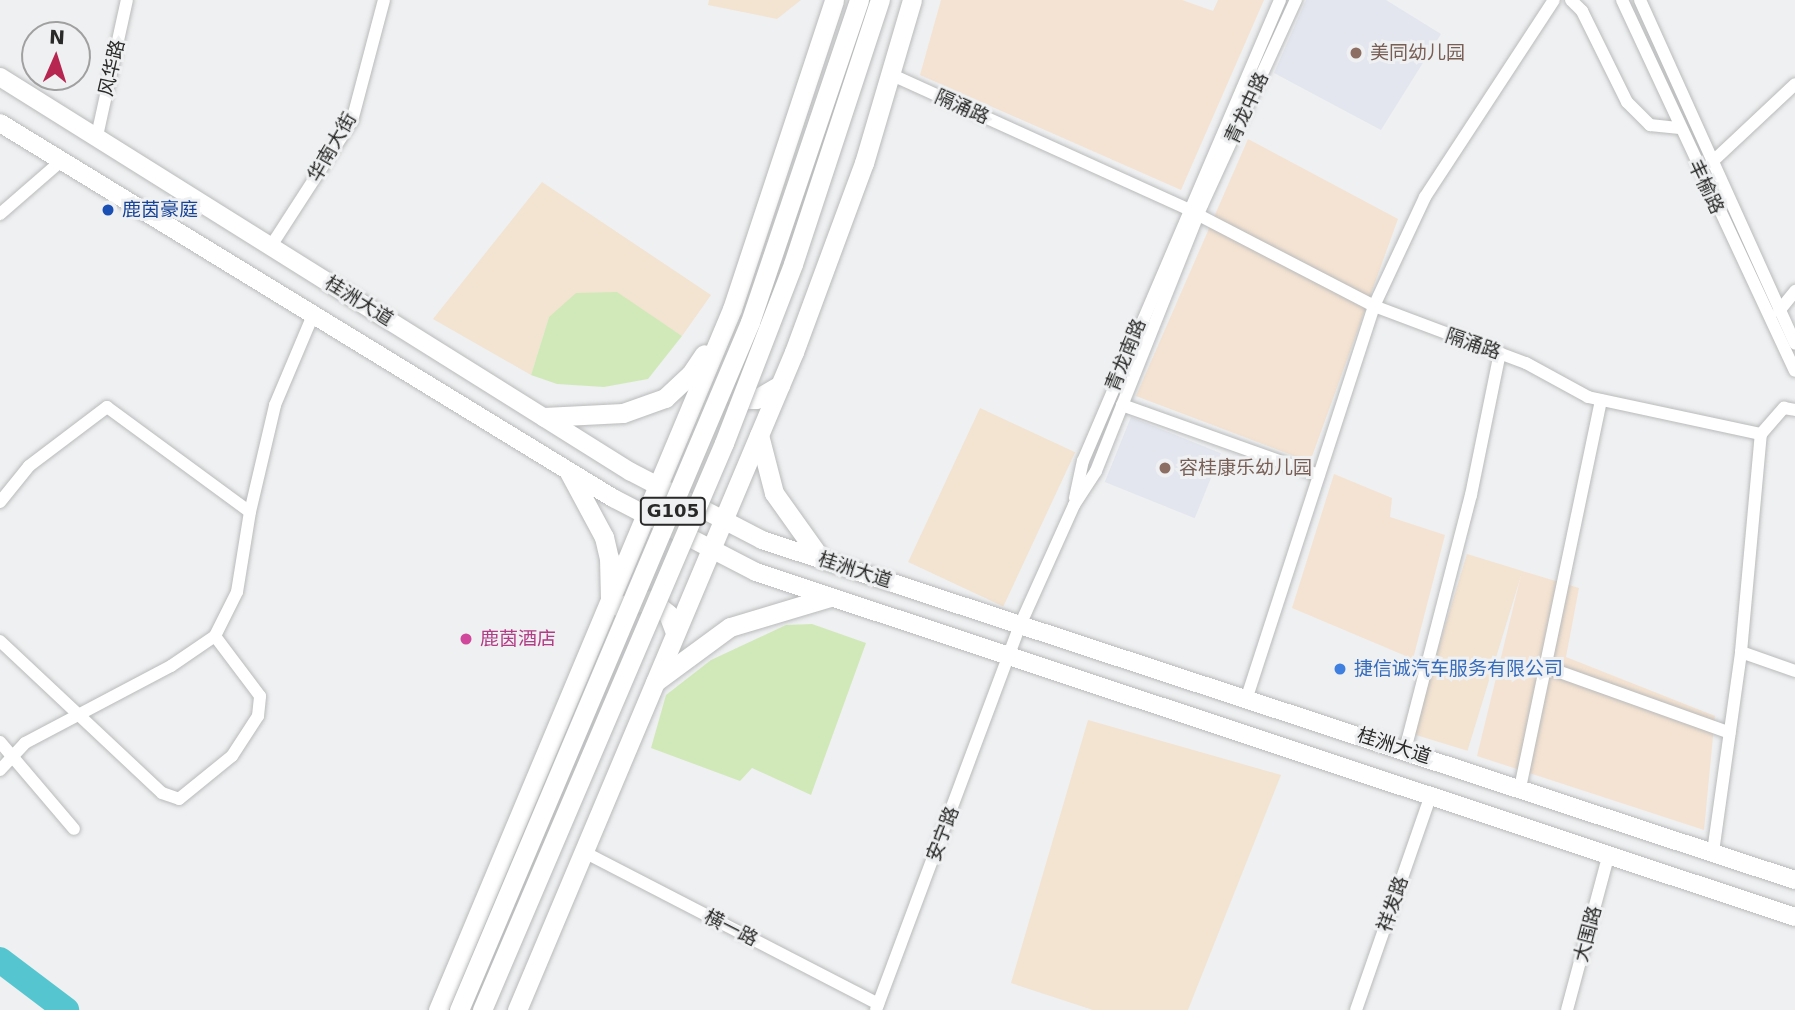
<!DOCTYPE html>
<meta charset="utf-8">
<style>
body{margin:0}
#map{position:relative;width:1795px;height:1010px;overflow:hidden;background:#eff0f1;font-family:"DejaVu Sans","Noto Sans SC",sans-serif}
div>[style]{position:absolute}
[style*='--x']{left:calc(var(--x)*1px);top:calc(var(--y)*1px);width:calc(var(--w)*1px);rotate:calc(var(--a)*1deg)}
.commercial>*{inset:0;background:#f3e3d1;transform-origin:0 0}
.industrial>*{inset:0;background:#f4e3d2}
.built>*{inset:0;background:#e4e6ef;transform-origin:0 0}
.green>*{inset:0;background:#d1e9b9}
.river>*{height:26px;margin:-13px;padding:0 13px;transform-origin:13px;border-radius:13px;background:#55c6cf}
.roads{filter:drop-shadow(0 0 2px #b9babb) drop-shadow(0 0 2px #b9babb)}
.minor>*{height:12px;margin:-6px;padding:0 6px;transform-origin:6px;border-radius:6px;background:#fff}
.secondary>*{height:18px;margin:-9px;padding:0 9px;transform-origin:9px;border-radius:9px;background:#fff}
.primary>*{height:19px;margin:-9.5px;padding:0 9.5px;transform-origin:9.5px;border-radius:9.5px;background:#fff}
.bridges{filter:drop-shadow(0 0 2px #b9babb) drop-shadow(0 0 2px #b9babb)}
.trunk-bridge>*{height:19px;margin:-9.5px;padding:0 9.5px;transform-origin:9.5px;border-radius:9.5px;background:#fff}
.dots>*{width:19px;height:19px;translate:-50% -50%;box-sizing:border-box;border:4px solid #eff0f1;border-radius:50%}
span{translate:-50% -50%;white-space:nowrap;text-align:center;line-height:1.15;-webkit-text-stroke:6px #eff0f1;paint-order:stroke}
.shield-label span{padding:2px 5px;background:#eff0f1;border:2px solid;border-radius:5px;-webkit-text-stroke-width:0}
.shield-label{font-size:18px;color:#292929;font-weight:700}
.education-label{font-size:19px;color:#785e54}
.left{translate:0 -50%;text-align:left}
.street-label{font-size:19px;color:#292929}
.transit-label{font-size:19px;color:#164399}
.hotel-label{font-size:19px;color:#b23c85}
.shop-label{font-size:19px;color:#366cbe}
.north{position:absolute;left:21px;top:21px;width:70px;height:70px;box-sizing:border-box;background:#eff0f1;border:2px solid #a0a0a1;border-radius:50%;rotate:3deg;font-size:19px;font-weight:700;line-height:28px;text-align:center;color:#292929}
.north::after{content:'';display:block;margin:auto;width:24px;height:32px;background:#b72650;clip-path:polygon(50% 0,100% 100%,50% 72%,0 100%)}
</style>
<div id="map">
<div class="commercial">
<div style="clip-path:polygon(709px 0,801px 0,777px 19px,708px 5px)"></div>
<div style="clip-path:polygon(542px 182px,711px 295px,682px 336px,617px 293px,549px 317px,531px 375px,433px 319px)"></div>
<div style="left:980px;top:408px;width:105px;height:170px;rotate:25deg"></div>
<div style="left:1467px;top:554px;width:58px;height:188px;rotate:17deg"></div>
<div style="clip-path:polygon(1088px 720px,1281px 775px,1188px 1010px,1093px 1010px,1011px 983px)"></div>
</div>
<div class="industrial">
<div style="clip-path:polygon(941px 0,1182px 0,1213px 11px,1218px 0,1264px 0,1181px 190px,920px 75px)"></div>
<div style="clip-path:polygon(1248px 139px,1398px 219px,1310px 462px,1136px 396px)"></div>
<div style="clip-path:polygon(1334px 474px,1392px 498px,1390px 517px,1445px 535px,1413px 659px,1292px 608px)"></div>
<div style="clip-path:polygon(1522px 571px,1579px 588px,1566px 657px,1715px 716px,1704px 830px,1477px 756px)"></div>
</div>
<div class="built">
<div style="clip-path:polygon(1306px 0,1386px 0,1441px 34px,1381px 130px,1274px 73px)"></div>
<div style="left:1131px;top:417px;width:97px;height:70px;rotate:22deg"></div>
</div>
<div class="green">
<div style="clip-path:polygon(617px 292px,682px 336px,648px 379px,604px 387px,557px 384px,531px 375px,549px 317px,576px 293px)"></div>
<div style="clip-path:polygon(812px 624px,866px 643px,811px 795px,752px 768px,740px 781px,651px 748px,666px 695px,711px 660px,786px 625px)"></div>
</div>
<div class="river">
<div style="--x:0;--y:960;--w:83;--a:37.1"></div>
</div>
<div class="roads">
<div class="minor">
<div style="--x:1571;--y:0;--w:16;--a:45"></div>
<div style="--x:1582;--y:11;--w:102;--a:63.7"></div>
<div style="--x:1627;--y:102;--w:33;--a:45"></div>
<div style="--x:1650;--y:125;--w:30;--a:6"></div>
<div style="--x:1622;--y:0;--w:409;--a:65"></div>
<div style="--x:1640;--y:0;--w:377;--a:65.7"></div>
<div style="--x:890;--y:74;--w:326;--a:24.4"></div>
<div style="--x:1187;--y:209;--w:211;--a:27.4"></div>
<div style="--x:1374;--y:306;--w:162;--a:20.6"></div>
<div style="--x:1526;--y:363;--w:71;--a:28.7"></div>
<div style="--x:1588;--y:397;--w:177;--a:12.1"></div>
<div style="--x:97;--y:136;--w:139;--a:-77.6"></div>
<div style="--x:1711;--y:163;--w:115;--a:-43.2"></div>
<div style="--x:0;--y:214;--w:81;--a:-41"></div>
<div style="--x:271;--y:246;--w:149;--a:-57.1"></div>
<div style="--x:352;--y:121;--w:125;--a:-75.2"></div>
<div style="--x:1779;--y:311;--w:26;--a:-51"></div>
<div style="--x:1122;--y:405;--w:209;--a:19.6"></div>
<div style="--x:1075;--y:498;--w:38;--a:-78"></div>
<div style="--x:1083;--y:461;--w:501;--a:-66.86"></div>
<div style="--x:0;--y:502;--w:46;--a:-51.1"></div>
<div style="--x:29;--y:466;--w:98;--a:-37.1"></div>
<div style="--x:107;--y:407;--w:177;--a:36.3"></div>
<div style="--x:0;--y:641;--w:222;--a:43.2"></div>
<div style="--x:162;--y:793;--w:18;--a:19"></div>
<div style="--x:179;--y:799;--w:68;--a:-39.1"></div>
<div style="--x:232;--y:756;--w:48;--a:-57"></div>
<div style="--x:258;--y:716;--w:20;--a:-84"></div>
<div style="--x:260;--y:696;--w:75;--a:-126.9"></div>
<div style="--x:1741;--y:652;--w:219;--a:-84.8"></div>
<div style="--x:1761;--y:434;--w:35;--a:-49"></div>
<div style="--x:1784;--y:408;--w:11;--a:10"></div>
<div style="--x:1546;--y:667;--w:195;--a:19.7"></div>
<div style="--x:1247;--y:697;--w:411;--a:-72"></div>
<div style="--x:1374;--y:306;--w:120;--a:-64.9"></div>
<div style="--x:1425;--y:197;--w:235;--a:-56.8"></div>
<div style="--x:0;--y:742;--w:114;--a:49.6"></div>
<div style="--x:1405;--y:750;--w:263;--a:-75.5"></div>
<div style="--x:1471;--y:495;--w:145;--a:-78.5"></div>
<div style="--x:0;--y:770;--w:37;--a:-47"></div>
<div style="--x:25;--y:743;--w:165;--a:-27.8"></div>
<div style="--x:171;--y:666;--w:53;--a:-34.3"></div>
<div style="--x:215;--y:636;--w:49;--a:-63.4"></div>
<div style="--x:237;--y:592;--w:81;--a:-80.8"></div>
<div style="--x:250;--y:512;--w:110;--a:-76.8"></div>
<div style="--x:275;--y:405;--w:98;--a:-67.1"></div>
<div style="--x:1520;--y:788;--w:396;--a:-78.2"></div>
<div style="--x:584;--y:852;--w:331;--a:27.3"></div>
<div style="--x:1713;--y:852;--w:202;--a:-82"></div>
<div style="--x:1741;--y:652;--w:57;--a:19.4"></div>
<div style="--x:876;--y:1010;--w:413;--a:-69.5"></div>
<div style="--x:1021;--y:623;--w:129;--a:-65.8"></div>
<div style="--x:1074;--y:505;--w:40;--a:-57.1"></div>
<div style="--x:1096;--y:471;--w:286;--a:-68.3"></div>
<div style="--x:1202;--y:205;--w:226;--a:-65.4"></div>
<div style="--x:1356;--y:1010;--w:225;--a:-70.8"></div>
<div style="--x:1567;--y:1010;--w:158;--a:-75"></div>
</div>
<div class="secondary">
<div style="--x:0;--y:77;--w:744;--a:32.05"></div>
<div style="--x:631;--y:472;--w:148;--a:27.4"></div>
<div style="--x:762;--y:540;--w:1088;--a:18.22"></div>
<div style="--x:0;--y:123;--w:719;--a:31.46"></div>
<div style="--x:613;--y:498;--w:161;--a:27.4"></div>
<div style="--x:756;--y:572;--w:1095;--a:18.37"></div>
</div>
<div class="primary">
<div style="--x:728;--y:391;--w:16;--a:30"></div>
<div style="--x:742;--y:399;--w:14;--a:0"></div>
<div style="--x:756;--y:399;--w:28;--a:-30"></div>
<div style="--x:544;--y:417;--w:79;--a:-2.9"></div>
<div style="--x:623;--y:413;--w:45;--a:-19.7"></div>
<div style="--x:665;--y:398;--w:34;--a:-43"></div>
<div style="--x:690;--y:375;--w:25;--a:-56"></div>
<div style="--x:759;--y:435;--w:60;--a:75.5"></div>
<div style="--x:774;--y:493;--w:81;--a:54.5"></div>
<div style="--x:569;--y:472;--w:74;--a:61.7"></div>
<div style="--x:604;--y:537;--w:22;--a:77"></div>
<div style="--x:609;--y:558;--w:40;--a:88.6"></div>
<div style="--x:618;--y:606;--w:34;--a:-10"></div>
<div style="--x:651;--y:600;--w:22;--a:39"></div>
<div style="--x:668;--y:614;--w:19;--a:69"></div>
<div style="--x:655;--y:682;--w:93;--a:-36.3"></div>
<div style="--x:730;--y:627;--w:104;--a:-16.7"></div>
<div style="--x:438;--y:1010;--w:760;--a:-67.25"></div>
<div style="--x:732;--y:309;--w:325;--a:-71.7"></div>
<div style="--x:517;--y:1010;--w:714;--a:-67.17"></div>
<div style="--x:794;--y:352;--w:202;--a:-69.7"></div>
<div style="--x:864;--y:163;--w:170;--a:-73.6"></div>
</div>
</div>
<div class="bridges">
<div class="trunk-bridge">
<div style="--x:459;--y:1010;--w:747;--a:-67.07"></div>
<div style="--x:750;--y:322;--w:340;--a:-71.3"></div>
<div style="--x:482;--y:1010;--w:616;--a:-66.89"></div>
<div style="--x:724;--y:443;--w:192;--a:-68.9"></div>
<div style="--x:793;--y:264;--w:278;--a:-71.8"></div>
</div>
</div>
<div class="dots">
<div style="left:1356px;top:53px;background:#8d6e63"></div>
<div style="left:108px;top:210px;background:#1a4fb4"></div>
<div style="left:1165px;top:468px;background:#8d6e63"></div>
<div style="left:466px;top:639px;background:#d1479c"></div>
<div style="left:1340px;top:669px;background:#3f7fe0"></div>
</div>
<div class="shield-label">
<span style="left:673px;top:511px">G105</span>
</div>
<div class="education-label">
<span class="left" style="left:1370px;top:53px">美同幼儿园</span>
<span class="left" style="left:1179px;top:468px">容桂康乐幼儿园</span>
</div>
<div class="street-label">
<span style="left:112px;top:68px;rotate:-77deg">风华路</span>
<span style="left:962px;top:107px;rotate:24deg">隔涌路</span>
<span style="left:1247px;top:108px;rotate:-65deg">青龙中路</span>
<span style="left:332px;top:147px;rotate:-60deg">华南大街</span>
<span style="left:1706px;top:187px;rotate:65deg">丰榆路</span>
<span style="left:359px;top:301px;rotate:32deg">桂洲大道</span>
<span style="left:1473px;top:344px;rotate:19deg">隔涌路</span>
<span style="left:1126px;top:355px;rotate:-68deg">青龙南路</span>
<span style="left:855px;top:570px;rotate:18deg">桂洲大道</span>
<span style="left:1394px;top:746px;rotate:18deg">桂洲大道</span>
<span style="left:943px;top:834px;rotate:-69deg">安宁路</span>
<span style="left:1393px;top:904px;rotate:-71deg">祥发路</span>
<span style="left:731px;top:928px;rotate:27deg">横一路</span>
<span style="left:1588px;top:934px;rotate:-75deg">大围路</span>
</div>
<div class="transit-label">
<span class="left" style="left:122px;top:210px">鹿茵豪庭</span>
</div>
<div class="hotel-label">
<span class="left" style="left:480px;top:639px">鹿茵酒店</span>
</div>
<div class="shop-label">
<span class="left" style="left:1354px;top:669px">捷信诚汽车服务有限公司</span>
</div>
<div class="north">N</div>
</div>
